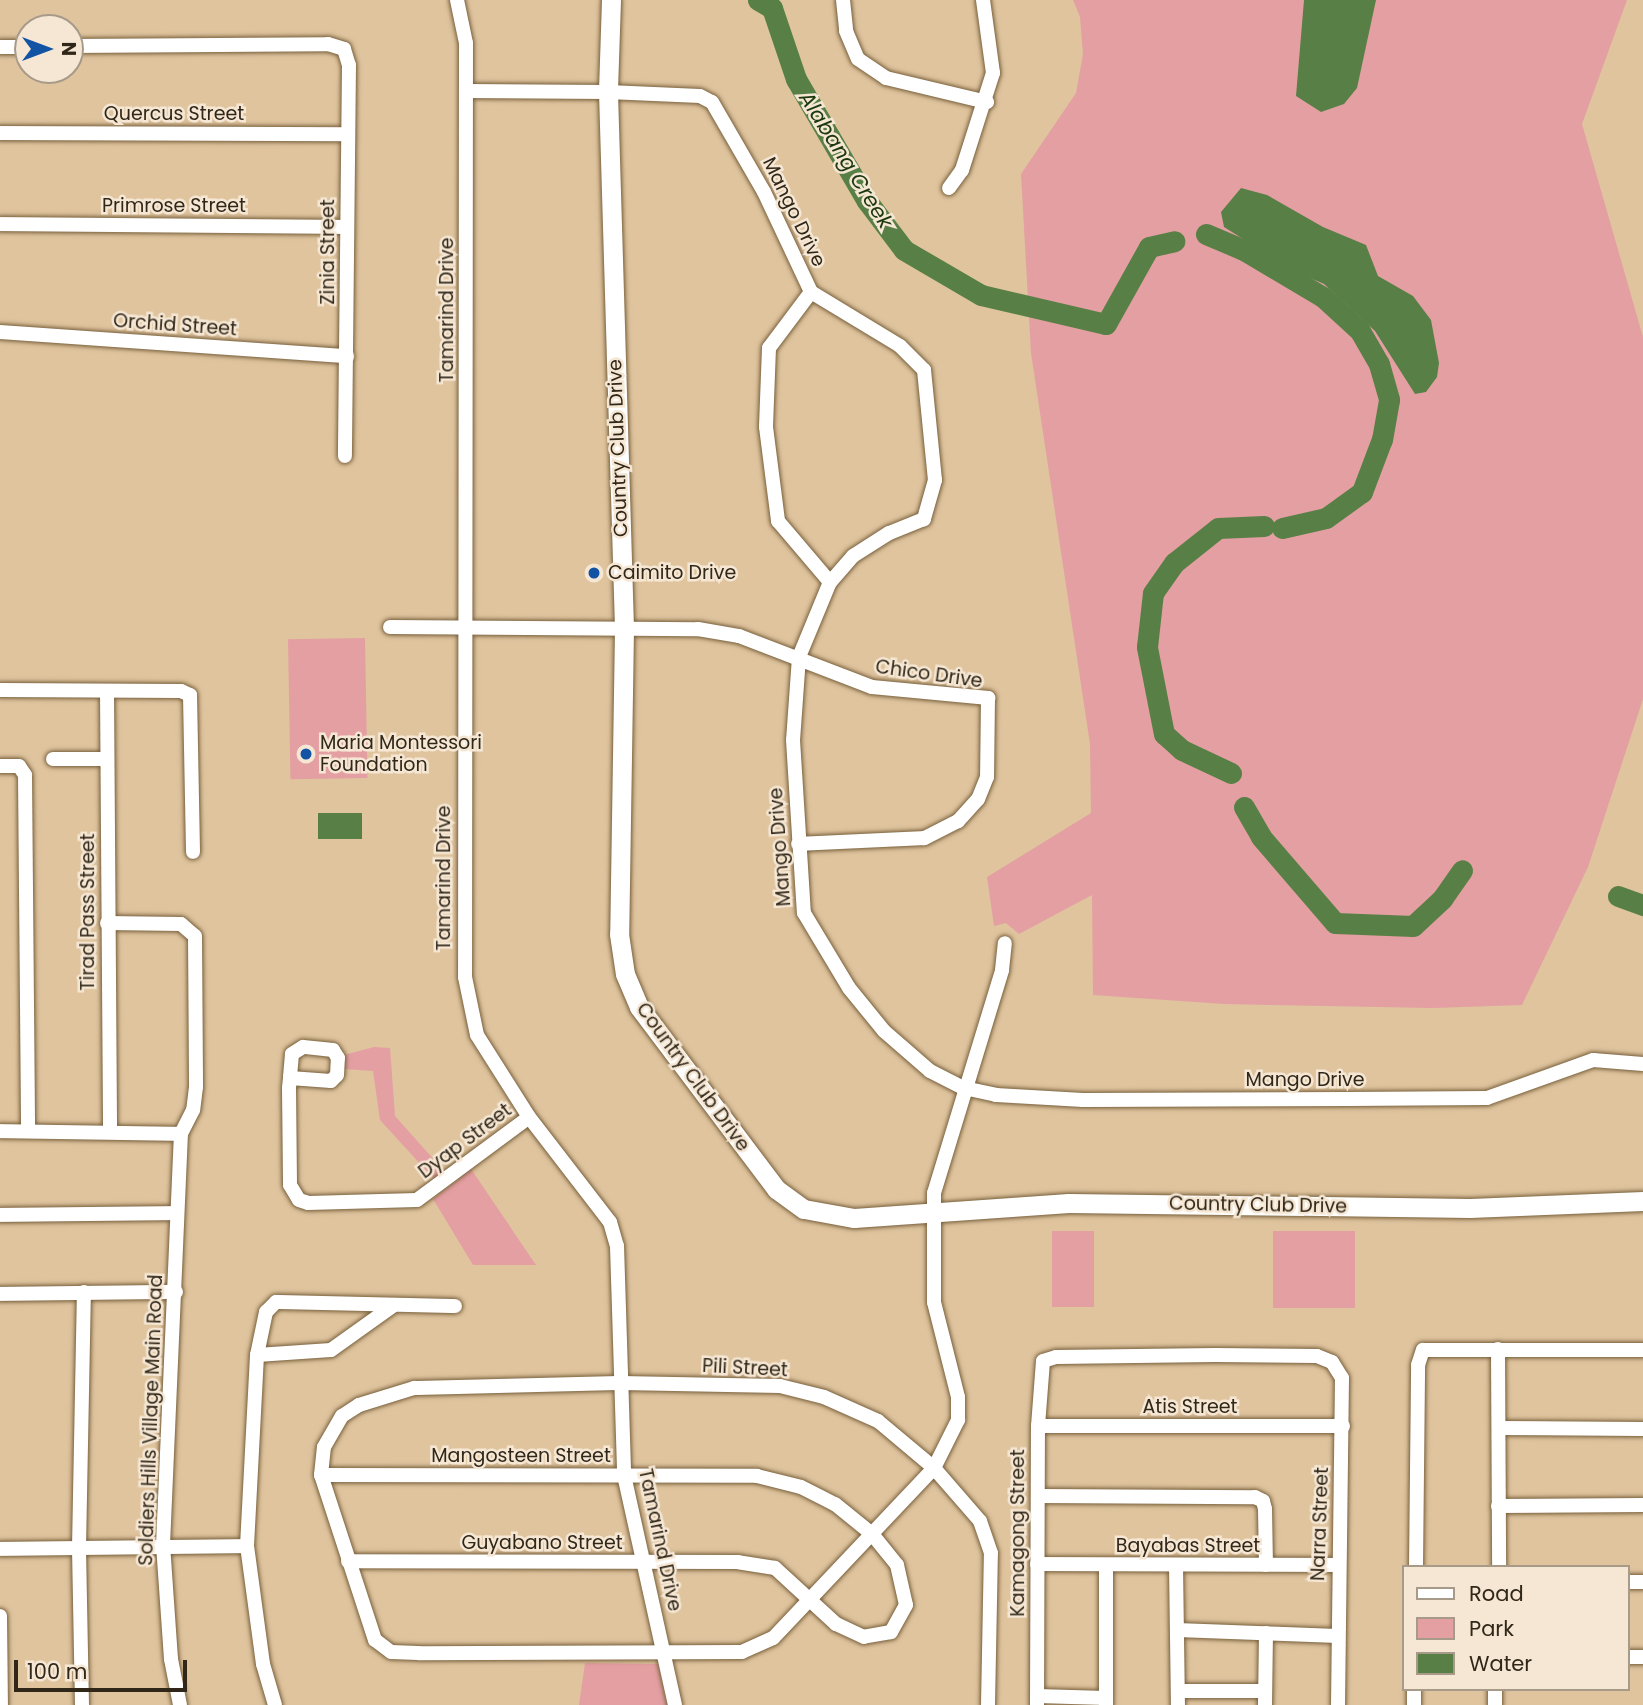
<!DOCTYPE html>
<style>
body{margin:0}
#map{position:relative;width:1643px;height:1705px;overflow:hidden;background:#dfc49e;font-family:Poppins,sans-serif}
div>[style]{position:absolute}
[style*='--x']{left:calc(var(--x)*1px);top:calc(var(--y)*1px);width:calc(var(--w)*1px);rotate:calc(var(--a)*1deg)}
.green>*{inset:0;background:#e49fa2;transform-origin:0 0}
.water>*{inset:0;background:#588046;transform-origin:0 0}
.river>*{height:21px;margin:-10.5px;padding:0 10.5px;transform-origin:10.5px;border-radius:10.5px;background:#588046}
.roads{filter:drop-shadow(0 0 2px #78603c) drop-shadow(0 0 2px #78603c)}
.street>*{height:14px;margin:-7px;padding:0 7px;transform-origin:7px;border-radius:7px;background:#fff}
.secondary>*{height:19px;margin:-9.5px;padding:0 9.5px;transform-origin:9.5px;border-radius:9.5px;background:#fff}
.dots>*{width:19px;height:19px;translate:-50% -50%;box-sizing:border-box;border:4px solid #f5e7d4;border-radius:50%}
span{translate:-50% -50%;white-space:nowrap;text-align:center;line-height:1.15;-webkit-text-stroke:5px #f5e7d4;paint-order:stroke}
.street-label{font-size:19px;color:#312718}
.poi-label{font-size:19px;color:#312718}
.left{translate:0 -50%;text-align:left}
.water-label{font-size:21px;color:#1c380d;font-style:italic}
.legend{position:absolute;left:1402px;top:1565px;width:228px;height:126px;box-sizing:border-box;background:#f5e7d4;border:2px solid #a79a89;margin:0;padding:9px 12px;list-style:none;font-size:21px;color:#312718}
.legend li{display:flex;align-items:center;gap:14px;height:35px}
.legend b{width:35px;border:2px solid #a79a89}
.north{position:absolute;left:14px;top:14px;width:70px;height:70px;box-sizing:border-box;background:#f5e7d4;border:2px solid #a79a89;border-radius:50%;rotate:90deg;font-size:19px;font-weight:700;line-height:28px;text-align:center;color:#312718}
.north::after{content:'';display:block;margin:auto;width:24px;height:32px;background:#1253a3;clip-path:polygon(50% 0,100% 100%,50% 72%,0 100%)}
.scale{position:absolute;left:14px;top:1660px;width:173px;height:32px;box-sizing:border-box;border:4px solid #312718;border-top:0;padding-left:9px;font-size:21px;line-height:24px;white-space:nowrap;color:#312718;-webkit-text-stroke:5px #f5e7d4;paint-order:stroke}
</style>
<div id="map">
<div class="green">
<div style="clip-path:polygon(1073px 0,1627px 0,1582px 124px,1643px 337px,1643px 699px,1588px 867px,1522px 1005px,1433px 1008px,1224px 1004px,1093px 995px,1092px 895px,1019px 934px,1006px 923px,994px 926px,987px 877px,1091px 813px,1090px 744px,1031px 353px,1021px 174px,1076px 93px,1083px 54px,1080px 17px)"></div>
<div style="left:365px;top:638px;width:140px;height:77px;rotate:89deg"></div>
<div style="clip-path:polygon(374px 1047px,390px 1048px,395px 1116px,444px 1171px,435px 1180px,380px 1120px,373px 1071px,344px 1069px,344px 1055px)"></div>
<div style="clip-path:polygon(471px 1169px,536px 1265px,473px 1265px,433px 1199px)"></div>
<div style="left:1052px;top:1231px;width:42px;height:76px"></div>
<div style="left:1273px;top:1231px;width:82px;height:77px"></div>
<div style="clip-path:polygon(585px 1663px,658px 1664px,667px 1705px,579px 1705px)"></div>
</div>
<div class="water">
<div style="clip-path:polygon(1304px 0,1376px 0,1357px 88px,1344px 104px,1321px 112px,1296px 96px)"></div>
<div style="clip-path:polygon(1241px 188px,1267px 195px,1323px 227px,1366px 245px,1378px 276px,1413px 296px,1431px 320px,1439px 363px,1437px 377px,1426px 392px,1415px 394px,1375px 331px,1324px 284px,1294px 271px,1224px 227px,1221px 212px)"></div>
<div style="left:318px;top:813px;width:44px;height:26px"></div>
</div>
<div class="river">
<div style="--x:758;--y:0;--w:16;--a:30"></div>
<div style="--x:772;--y:8;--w:75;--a:71.3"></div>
<div style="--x:796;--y:79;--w:141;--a:59.8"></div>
<div style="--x:867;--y:201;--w:61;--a:52.9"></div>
<div style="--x:904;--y:250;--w:89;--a:30.3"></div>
<div style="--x:981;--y:295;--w:128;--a:13.1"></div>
<div style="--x:1106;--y:324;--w:88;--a:-60.8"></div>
<div style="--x:1149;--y:247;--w:26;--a:-13"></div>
<div style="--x:1206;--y:234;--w:39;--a:23"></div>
<div style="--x:1242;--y:249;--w:94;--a:30.7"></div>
<div style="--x:1323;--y:297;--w:50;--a:42.6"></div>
<div style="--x:1360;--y:331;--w:38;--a:60"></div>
<div style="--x:1379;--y:364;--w:37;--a:74"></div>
<div style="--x:1389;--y:400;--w:40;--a:100"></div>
<div style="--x:1382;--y:439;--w:57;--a:110.7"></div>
<div style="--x:1362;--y:492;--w:44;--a:144.2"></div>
<div style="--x:1326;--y:518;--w:45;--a:167.2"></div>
<div style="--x:1231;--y:773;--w:54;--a:-154.9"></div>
<div style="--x:1182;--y:750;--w:24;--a:-138"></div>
<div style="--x:1164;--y:734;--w:89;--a:-101.1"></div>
<div style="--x:1147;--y:647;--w:54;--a:-83.7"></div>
<div style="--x:1153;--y:593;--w:37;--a:-55"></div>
<div style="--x:1174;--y:563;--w:56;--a:-38.5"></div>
<div style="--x:1218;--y:528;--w:46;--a:-2.5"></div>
<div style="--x:1244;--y:807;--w:34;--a:60"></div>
<div style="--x:1261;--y:837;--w:113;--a:49.3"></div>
<div style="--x:1335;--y:923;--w:78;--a:2.2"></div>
<div style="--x:1413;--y:926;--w:40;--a:-43"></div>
<div style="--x:1442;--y:899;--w:35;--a:-55"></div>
<div style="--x:1618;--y:896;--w:27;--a:20"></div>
</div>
<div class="roads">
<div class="street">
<div style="--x:457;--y:0;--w:44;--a:78.2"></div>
<div style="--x:466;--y:43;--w:934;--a:90.06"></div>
<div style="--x:465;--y:977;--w:59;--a:78.3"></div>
<div style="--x:477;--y:1035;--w:97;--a:57.6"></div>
<div style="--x:529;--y:1117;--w:133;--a:52.4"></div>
<div style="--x:610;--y:1222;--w:25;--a:74"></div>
<div style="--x:617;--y:1246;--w:229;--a:88.2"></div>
<div style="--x:624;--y:1475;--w:236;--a:77.5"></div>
<div style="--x:843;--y:0;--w:31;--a:84"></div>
<div style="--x:846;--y:31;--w:30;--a:67"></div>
<div style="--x:858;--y:59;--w:34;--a:34"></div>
<div style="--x:886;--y:78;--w:104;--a:13.4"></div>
<div style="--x:70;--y:46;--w:258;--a:-0.4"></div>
<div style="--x:328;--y:44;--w:17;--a:17"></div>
<div style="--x:344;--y:49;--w:17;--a:73"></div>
<div style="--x:349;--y:65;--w:391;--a:90.6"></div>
<div style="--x:0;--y:47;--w:28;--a:0"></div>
<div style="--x:466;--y:91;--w:142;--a:0.4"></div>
<div style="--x:608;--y:92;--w:92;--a:2.5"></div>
<div style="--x:700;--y:96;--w:13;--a:27"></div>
<div style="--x:712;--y:102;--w:104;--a:60"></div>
<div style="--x:764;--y:192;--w:110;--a:64.8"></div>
<div style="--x:811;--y:292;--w:104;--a:31.2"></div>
<div style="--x:900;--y:346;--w:34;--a:45"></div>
<div style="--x:924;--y:370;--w:111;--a:84.3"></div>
<div style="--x:935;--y:480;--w:41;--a:105.8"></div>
<div style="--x:924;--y:519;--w:38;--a:158"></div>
<div style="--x:889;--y:533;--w:43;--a:147.4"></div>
<div style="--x:853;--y:556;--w:35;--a:131"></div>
<div style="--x:830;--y:582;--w:81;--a:112.5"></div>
<div style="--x:799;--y:657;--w:83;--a:94.1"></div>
<div style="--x:793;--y:740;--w:173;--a:86.4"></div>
<div style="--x:804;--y:913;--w:87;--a:59"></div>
<div style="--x:849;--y:988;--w:55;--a:50.9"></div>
<div style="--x:884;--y:1031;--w:61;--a:41"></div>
<div style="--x:930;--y:1071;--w:38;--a:27"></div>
<div style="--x:964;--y:1088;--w:33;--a:12"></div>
<div style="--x:996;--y:1095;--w:87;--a:3.3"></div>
<div style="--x:1083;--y:1100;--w:265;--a:-0.2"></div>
<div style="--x:1348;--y:1099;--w:139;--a:-0.4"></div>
<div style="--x:1487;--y:1098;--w:113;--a:-19.7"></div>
<div style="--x:1593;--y:1060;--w:50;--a:4.6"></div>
<div style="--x:0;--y:133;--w:347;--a:0.2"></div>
<div style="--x:949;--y:188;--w:22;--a:-54"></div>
<div style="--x:962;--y:170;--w:102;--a:-72.3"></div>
<div style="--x:993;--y:73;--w:74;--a:-97.8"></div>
<div style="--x:0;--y:224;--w:347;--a:0.5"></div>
<div style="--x:811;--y:292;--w:70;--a:126.9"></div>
<div style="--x:769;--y:348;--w:79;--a:92.2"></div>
<div style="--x:766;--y:427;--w:95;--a:82.7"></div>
<div style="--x:778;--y:521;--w:80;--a:49.6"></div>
<div style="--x:0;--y:332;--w:348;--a:4"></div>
<div style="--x:390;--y:627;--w:308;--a:0.4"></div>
<div style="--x:698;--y:629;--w:42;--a:9.7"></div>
<div style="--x:739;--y:636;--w:142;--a:21"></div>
<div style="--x:872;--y:687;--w:117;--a:5.4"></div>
<div style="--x:988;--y:698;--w:79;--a:90.7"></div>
<div style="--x:987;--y:777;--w:24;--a:112"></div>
<div style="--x:978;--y:799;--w:30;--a:132"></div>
<div style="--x:958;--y:821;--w:38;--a:153"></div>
<div style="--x:924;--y:838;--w:126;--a:177.3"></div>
<div style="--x:0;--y:690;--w:181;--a:0.3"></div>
<div style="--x:181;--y:691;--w:10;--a:24"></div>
<div style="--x:190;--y:695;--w:157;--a:88.9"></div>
<div style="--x:107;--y:691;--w:441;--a:89.6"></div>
<div style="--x:53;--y:759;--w:54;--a:0"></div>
<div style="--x:0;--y:766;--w:19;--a:0"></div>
<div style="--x:19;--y:766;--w:11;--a:56"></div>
<div style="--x:25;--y:775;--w:356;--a:89.5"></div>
<div style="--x:107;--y:923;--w:74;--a:0.8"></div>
<div style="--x:181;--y:924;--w:18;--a:41"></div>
<div style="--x:195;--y:936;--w:151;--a:89.6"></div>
<div style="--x:196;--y:1087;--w:23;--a:97"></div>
<div style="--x:193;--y:1110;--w:27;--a:117"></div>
<div style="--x:290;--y:1078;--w:41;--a:4.2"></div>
<div style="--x:331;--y:1081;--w:8;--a:-45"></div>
<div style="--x:337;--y:1075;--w:17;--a:-87"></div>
<div style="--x:338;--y:1058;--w:9;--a:-122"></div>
<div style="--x:333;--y:1050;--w:30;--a:-174"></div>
<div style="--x:303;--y:1047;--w:13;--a:148"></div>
<div style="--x:292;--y:1054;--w:24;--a:95"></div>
<div style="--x:290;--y:1078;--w:10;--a:96"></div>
<div style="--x:289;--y:1088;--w:97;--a:89.4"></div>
<div style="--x:290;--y:1185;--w:17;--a:59"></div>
<div style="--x:299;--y:1200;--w:9;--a:18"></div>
<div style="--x:308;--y:1203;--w:109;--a:-1.6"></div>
<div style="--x:417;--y:1200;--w:139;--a:-36.5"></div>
<div style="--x:0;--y:1131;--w:181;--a:0.9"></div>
<div style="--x:0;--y:1215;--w:177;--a:-0.6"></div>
<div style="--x:0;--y:1294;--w:176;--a:-0.7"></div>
<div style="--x:1498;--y:1349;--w:218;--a:89.7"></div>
<div style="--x:257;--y:1355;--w:74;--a:-3.9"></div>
<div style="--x:331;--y:1350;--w:77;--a:-35.5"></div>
<div style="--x:621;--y:1383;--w:159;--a:1.1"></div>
<div style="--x:780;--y:1386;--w:45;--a:14"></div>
<div style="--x:824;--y:1397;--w:59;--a:24"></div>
<div style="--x:878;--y:1421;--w:73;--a:40"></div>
<div style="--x:934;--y:1468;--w:234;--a:133.4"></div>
<div style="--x:773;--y:1638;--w:34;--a:156"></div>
<div style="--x:742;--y:1652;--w:324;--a:179.8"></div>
<div style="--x:418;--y:1653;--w:27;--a:-178"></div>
<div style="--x:391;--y:1652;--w:20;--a:-143"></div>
<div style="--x:375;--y:1640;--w:174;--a:-108.1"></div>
<div style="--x:321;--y:1475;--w:28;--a:-84"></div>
<div style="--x:324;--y:1447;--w:36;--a:-60"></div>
<div style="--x:342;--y:1416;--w:20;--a:-33"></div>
<div style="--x:359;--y:1405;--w:58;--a:-17.2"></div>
<div style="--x:414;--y:1388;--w:207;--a:-1.4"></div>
<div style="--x:1038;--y:1426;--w:305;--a:0"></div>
<div style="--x:1499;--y:1428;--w:144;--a:0.4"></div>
<div style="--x:321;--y:1475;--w:436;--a:0.1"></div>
<div style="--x:757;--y:1476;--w:45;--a:14"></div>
<div style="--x:801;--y:1487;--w:38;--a:27"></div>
<div style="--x:835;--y:1504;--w:48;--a:39"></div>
<div style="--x:872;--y:1534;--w:40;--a:51"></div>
<div style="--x:897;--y:1565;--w:41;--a:77.3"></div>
<div style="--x:906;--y:1605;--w:31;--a:119"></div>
<div style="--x:891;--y:1632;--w:27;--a:170"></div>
<div style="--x:864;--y:1637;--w:31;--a:-155"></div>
<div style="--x:836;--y:1624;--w:83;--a:-137.4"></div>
<div style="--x:775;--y:1568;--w:37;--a:-171"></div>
<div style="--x:738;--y:1562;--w:390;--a:-179.9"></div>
<div style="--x:1038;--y:1496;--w:217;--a:0.3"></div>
<div style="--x:1255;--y:1497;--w:9;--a:27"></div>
<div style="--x:1263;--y:1501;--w:8;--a:76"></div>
<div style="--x:1265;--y:1509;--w:56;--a:89"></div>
<div style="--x:1498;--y:1506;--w:145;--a:-0.4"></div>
<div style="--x:0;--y:1549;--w:247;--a:-0.7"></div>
<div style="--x:1037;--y:1564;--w:301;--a:0.2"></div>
<div style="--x:1176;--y:1565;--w:140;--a:89.2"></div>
<div style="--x:1416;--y:1567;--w:202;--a:-89.4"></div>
<div style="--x:1418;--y:1365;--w:16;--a:-72"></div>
<div style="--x:1423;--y:1350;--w:220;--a:0"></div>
<div style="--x:1627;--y:1582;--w:16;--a:0"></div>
<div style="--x:0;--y:1616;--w:89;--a:89.4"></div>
<div style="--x:1177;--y:1630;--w:161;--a:2.1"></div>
<div style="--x:1627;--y:1657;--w:16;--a:0"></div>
<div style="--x:1178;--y:1691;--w:87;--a:0"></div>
<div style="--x:1037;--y:1696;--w:69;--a:1.7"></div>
<div style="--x:82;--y:1705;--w:157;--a:-91.1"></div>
<div style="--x:79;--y:1548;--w:256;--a:-88.9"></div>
<div style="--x:180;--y:1705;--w:47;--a:-101.1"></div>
<div style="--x:171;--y:1659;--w:114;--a:-94"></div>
<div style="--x:163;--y:1545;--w:411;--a:-87.5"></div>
<div style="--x:275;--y:1705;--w:43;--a:-106.3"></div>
<div style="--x:263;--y:1664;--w:119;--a:-97.7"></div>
<div style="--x:247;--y:1546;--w:191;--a:-87"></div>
<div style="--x:257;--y:1355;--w:44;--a:-78.2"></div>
<div style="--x:266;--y:1312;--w:14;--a:-45"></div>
<div style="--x:276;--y:1302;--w:179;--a:1.3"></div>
<div style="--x:988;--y:1705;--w:152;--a:-88.9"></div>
<div style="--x:991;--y:1553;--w:34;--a:-109"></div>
<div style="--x:980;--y:1521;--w:70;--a:-131"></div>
<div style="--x:934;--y:1468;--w:54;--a:-63.4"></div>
<div style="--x:958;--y:1420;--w:23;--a:-90"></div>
<div style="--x:958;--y:1397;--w:98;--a:-104.2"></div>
<div style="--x:934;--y:1302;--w:109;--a:-90"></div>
<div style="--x:934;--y:1193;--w:233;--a:-73"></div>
<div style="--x:1002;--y:970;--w:27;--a:-84"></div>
<div style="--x:1037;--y:1705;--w:279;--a:-89.8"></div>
<div style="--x:1038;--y:1426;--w:65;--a:-85.6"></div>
<div style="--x:1043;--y:1361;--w:14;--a:-17"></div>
<div style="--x:1056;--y:1357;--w:159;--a:-0.7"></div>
<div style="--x:1215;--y:1355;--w:102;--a:0.6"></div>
<div style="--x:1317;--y:1356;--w:16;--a:22"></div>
<div style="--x:1332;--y:1362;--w:19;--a:58"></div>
<div style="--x:1342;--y:1378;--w:327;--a:90.7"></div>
<div style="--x:1106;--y:1705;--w:140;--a:-90"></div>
<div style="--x:1265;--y:1705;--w:72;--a:-89.2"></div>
<div style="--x:1414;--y:1705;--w:16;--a:-90"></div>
<div style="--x:1495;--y:1705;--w:16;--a:-90"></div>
</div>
<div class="secondary">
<div style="--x:611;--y:0;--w:92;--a:91.9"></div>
<div style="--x:608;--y:92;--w:537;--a:88.29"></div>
<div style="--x:624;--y:629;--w:305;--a:90.9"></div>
<div style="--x:619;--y:934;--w:40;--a:81.5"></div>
<div style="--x:625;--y:974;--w:36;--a:67"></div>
<div style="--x:639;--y:1007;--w:228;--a:53"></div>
<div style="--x:776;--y:1189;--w:34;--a:36"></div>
<div style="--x:804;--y:1209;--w:51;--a:10.2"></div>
<div style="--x:854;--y:1218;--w:215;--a:-4"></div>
<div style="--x:1068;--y:1203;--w:402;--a:0.7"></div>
<div style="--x:1470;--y:1208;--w:173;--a:-2.3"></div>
</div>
</div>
<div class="dots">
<div style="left:594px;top:573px;background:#1253a3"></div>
<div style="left:306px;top:754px;background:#1253a3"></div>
</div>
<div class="street-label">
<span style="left:174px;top:114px">Quercus Street</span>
<span style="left:174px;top:206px">Primrose Street</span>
<span style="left:794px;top:212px;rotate:64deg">Mango Drive</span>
<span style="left:328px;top:252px;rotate:-90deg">Zinia Street</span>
<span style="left:447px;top:310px;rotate:-90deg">Tamarind Drive</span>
<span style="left:175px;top:325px;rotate:4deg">Orchid Street</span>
<span style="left:618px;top:448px;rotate:-92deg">Country Club Drive</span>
<span style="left:929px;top:674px;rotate:8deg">Chico Drive</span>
<span style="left:780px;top:847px;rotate:-94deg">Mango Drive</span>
<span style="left:444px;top:878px;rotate:-90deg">Tamarind Drive</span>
<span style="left:88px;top:912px;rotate:-90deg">Tirad Pass Street</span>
<span style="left:693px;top:1077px;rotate:54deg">Country Club Drive</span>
<span style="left:1305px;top:1080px">Mango Drive</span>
<span style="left:465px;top:1141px;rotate:-37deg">Dyap Street</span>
<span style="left:1258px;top:1205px;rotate:1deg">Country Club Drive</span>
<span style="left:745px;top:1368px;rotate:3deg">Pili Street</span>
<span style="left:1190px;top:1407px">Atis Street</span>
<span style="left:151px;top:1420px;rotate:-88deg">Soldiers Hills Village Main Road</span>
<span style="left:521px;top:1456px">Mangosteen Street</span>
<span style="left:1320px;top:1524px;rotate:-88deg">Narra Street</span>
<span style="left:1018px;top:1533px;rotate:-90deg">Kamagong Street</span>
<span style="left:660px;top:1540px;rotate:78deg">Tamarind Drive</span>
<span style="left:542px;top:1543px">Guyabano Street</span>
<span style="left:1188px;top:1546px">Bayabas Street</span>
</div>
<div class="poi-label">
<span class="left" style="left:608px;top:573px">Caimito Drive</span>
<span class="left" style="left:320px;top:754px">Maria Montessori<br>Foundation</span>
</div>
<div class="water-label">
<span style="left:846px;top:160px;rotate:58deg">Alabang Creek</span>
</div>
<ul class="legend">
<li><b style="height:9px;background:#fff"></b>Road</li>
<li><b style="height:19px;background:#e49fa2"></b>Park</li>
<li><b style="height:19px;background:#588046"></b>Water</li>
</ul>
<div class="north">N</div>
<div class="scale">100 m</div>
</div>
